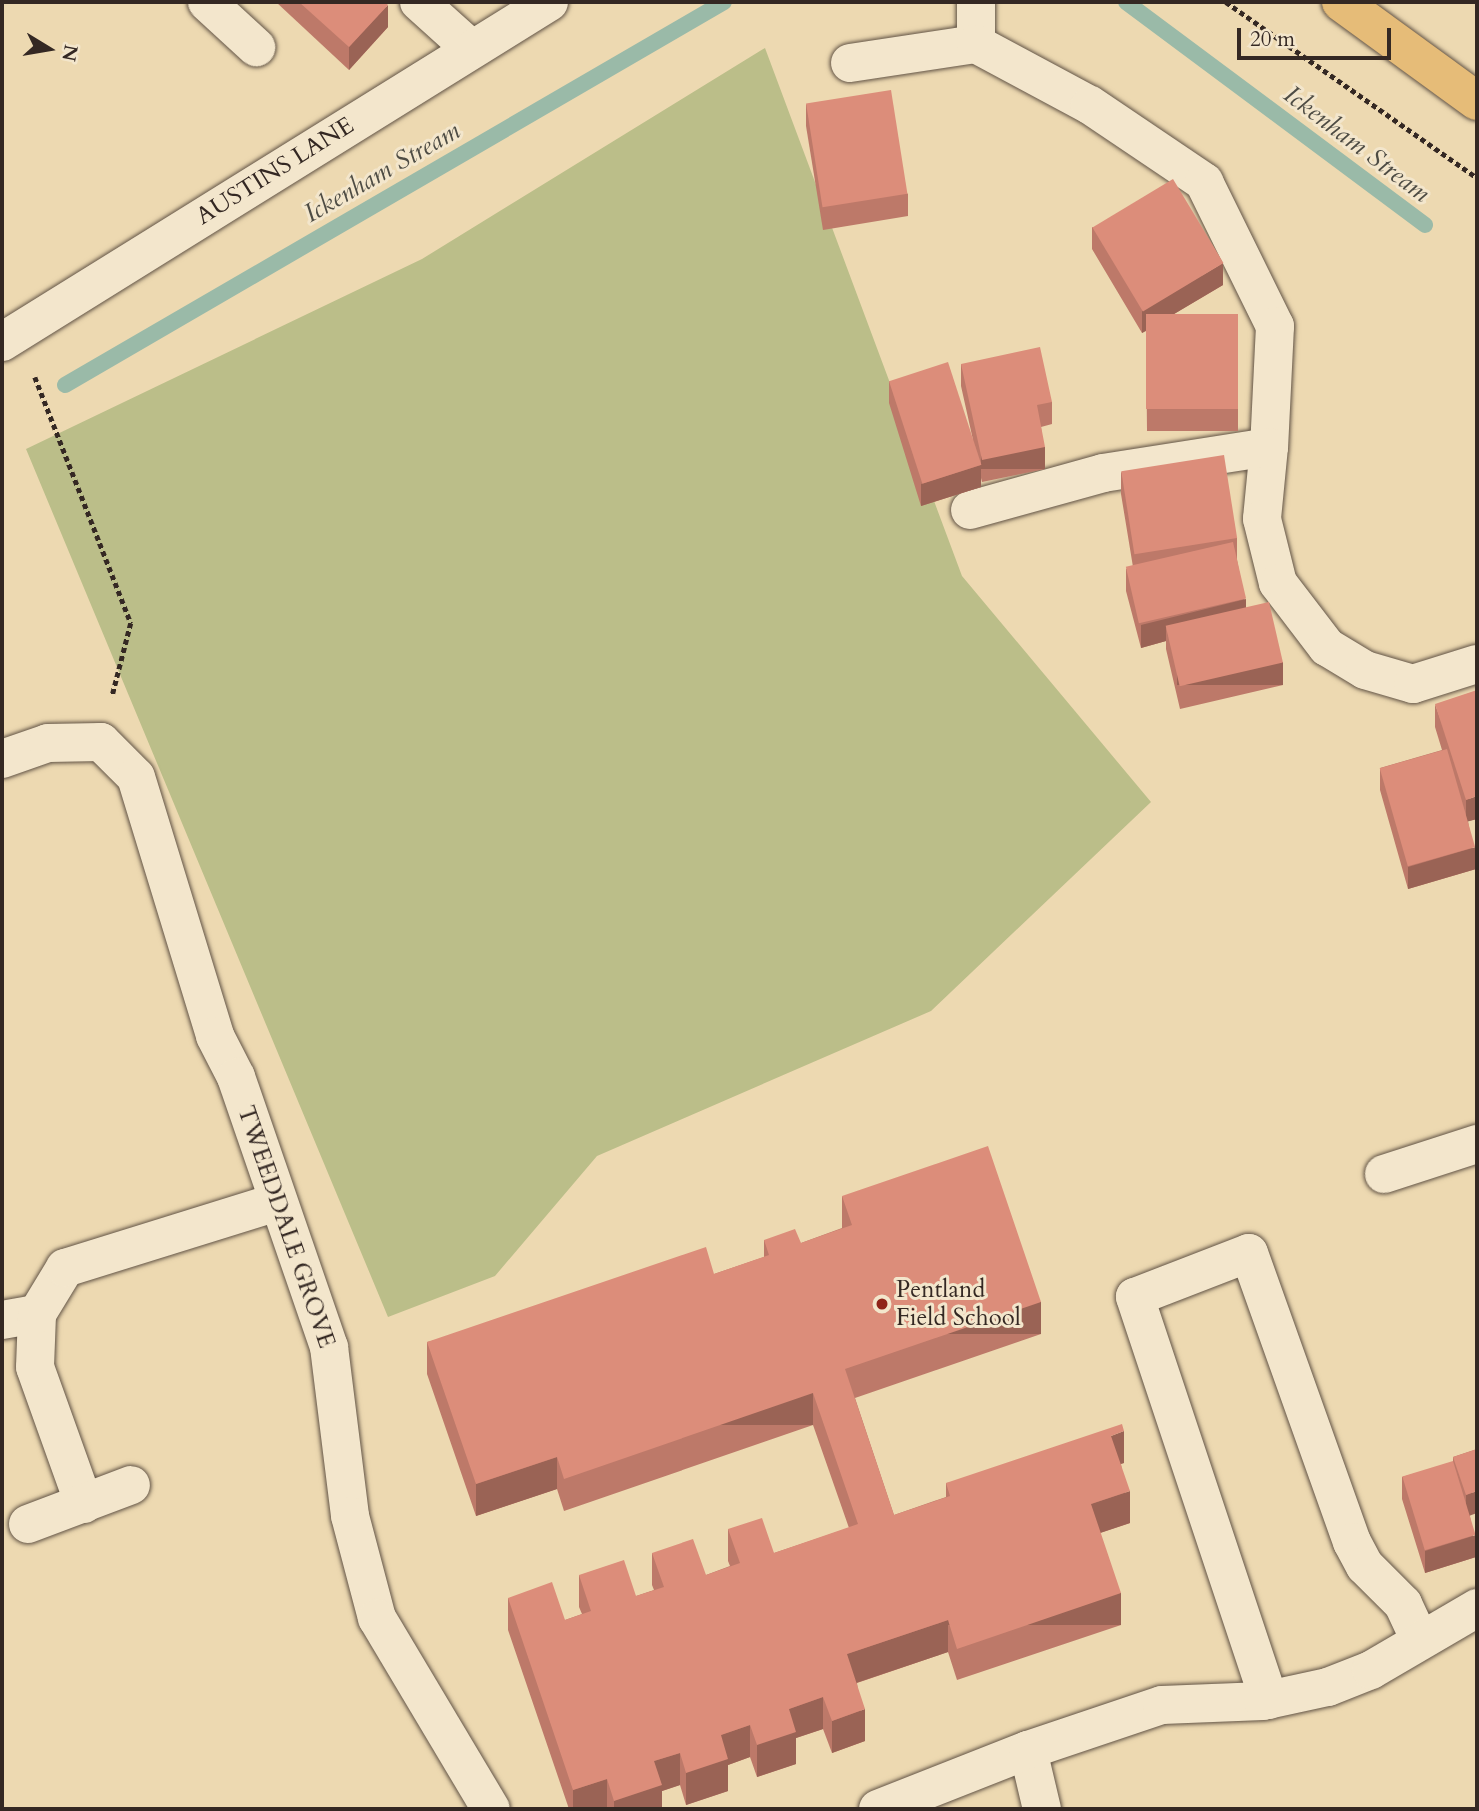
<!DOCTYPE html>
<style>
body{margin:0}
#map{position:relative;width:1479px;height:1811px;overflow:hidden;background:#edd9b1;font-family:Cardo,serif}
div>[style]{position:absolute}
[style*='--x']{left:calc(var(--x)*1px);top:calc(var(--y)*1px);width:calc(var(--w)*1px);rotate:calc(var(--a)*1deg)}
.green>*{inset:0;background:#bbbe89}
.stream>*{height:16px;margin:-8px;padding:0 8px;transform-origin:8px;border-radius:8px;background:#9abaa8}
.path>*{height:4.5px;margin-top:-2.25px;transform-origin:0;background:repeating-linear-gradient(90deg,#342823 0 5px,transparent 0 8.5px)}
.roads{filter:drop-shadow(0 0 2px #625446) drop-shadow(0 0 2px #625446)}
.minor>*{height:38px;margin:-19px;padding:0 19px;transform-origin:19px;border-radius:19px;background:#f3e6cc}
.major>*{height:38px;margin:-19px;padding:0 19px;transform-origin:19px;border-radius:19px;background:#e6bc78}
.wall>*{inset:0;background:#bd7969}
.shaded-wall>*{inset:0;background:#9a6355;transform-origin:0 0}
.building>*{inset:0;background:#dc8d7a;transform-origin:0 0}
.dots>*{width:19px;height:19px;translate:-50% -50%;box-sizing:border-box;border:4px solid #f3e6cc;border-radius:50%}
span{translate:-50% -50%;white-space:nowrap;text-align:center;line-height:1.15;-webkit-text-stroke:6px #f3e6cc;paint-order:stroke}
.street-label{font-size:24px;color:#342823}
.poi-label{font-size:24px;color:#342823}
.left{translate:0 -50%;text-align:left}
.water-label{font-size:26px;color:#4e4c44;font-style:italic}
.frame{position:absolute;inset:0;border:4px solid #342823;pointer-events:none}
.north{position:absolute;left:14px;top:14px;width:70px;height:70px;-webkit-text-stroke:5px #f3e6cc;paint-order:stroke;rotate:101deg;font-size:19px;font-weight:700;line-height:28px;text-align:center;color:#342823}
.north::after{content:'';display:block;margin:auto;width:24px;height:32px;background:#342823;clip-path:polygon(50% 0,100% 100%,50% 72%,0 100%)}
.scale{position:absolute;left:1237px;top:28px;width:154px;height:32px;box-sizing:border-box;border:4px solid #342823;border-top:0;padding-left:9px;font-size:21px;line-height:24px;white-space:nowrap;color:#342823;-webkit-text-stroke:5px #f3e6cc;paint-order:stroke}
</style>
<div id="map">
<div class="green">
<div style="clip-path:polygon(765px 48px,962px 576px,1151px 802px,931px 1011px,597px 1156px,495px 1276px,388px 1317px,26px 449px,422px 259px)"></div>
</div>
<div class="stream">
<div style="--x:1126;--y:2;--w:373;--a:36.7"></div>
<div style="--x:65;--y:385;--w:762;--a:-30.16"></div>
</div>
<div class="path">
<div style="--x:1226;--y:2;--w:307;--a:35"></div>
<div style="--x:35;--y:377;--w:264;--a:68.7"></div>
<div style="--x:131;--y:623;--w:76;--a:104.4"></div>
</div>
<div class="roads">
<div class="minor">
<div style="--x:207;--y:2;--w:67;--a:42.6"></div>
<div style="--x:419;--y:2;--w:69;--a:42"></div>
<div style="--x:976;--y:44;--w:42;--a:-90"></div>
<div style="--x:850;--y:63;--w:127;--a:-8.6"></div>
<div style="--x:976;--y:44;--w:129;--a:28.2"></div>
<div style="--x:1090;--y:105;--w:138;--a:34"></div>
<div style="--x:1204;--y:182;--w:161;--a:63.8"></div>
<div style="--x:1275;--y:326;--w:121;--a:92.8"></div>
<div style="--x:1269;--y:447;--w:72;--a:95.6"></div>
<div style="--x:1262;--y:519;--w:66;--a:76"></div>
<div style="--x:1278;--y:583;--w:81;--a:52.6"></div>
<div style="--x:1327;--y:647;--w:44;--a:31.2"></div>
<div style="--x:1365;--y:670;--w:50;--a:16.3"></div>
<div style="--x:1413;--y:684;--w:67;--a:-17.4"></div>
<div style="--x:2;--y:342;--w:644;--a:-31.86"></div>
<div style="--x:970;--y:510;--w:138;--a:-15.5"></div>
<div style="--x:1103;--y:473;--w:168;--a:-8.9"></div>
<div style="--x:2;--y:759;--w:49;--a:-19.2"></div>
<div style="--x:48;--y:743;--w:53;--a:-1.1"></div>
<div style="--x:101;--y:742;--w:49;--a:45"></div>
<div style="--x:136;--y:777;--w:271;--a:73"></div>
<div style="--x:215;--y:1036;--w:46;--a:62.9"></div>
<div style="--x:236;--y:1077;--w:286;--a:71"></div>
<div style="--x:329;--y:1347;--w:170;--a:82.9"></div>
<div style="--x:350;--y:1516;--w:106;--a:75.2"></div>
<div style="--x:377;--y:1618;--w:222;--a:59.2"></div>
<div style="--x:1384;--y:1174;--w:98;--a:-17.9"></div>
<div style="--x:2;--y:1320;--w:36;--a:-10"></div>
<div style="--x:84;--y:1504;--w:145;--a:-109.7"></div>
<div style="--x:35;--y:1367;--w:53;--a:-87.8"></div>
<div style="--x:37;--y:1314;--w:54;--a:-58.7"></div>
<div style="--x:65;--y:1268;--w:222;--a:-17.3"></div>
<div style="--x:28;--y:1524;--w:110;--a:-20.7"></div>
<div style="--x:1269;--y:1700;--w:425;--a:-108.4"></div>
<div style="--x:1135;--y:1297;--w:122;--a:-21.1"></div>
<div style="--x:1249;--y:1253;--w:307;--a:70.4"></div>
<div style="--x:1352;--y:1542;--w:27;--a:62"></div>
<div style="--x:1365;--y:1566;--w:54;--a:45"></div>
<div style="--x:1403;--y:1604;--w:40;--a:65"></div>
<div style="--x:1028;--y:1750;--w:61;--a:76.7"></div>
<div style="--x:878;--y:1809;--w:161;--a:-21.5"></div>
<div style="--x:1028;--y:1750;--w:141;--a:-18.6"></div>
<div style="--x:1162;--y:1705;--w:101;--a:-2.3"></div>
<div style="--x:1263;--y:1701;--w:66;--a:-12.2"></div>
<div style="--x:1328;--y:1687;--w:46;--a:-21.6"></div>
<div style="--x:1371;--y:1670;--w:123;--a:-30.3"></div>
</div>
<div class="major">
<div style="--x:1341;--y:2;--w:168;--a:36.1"></div>
</div>
</div>
<div class="wall">
<div style="clip-path:polygon(276px 2px,385px 2px,388px 27px,349px 70px)"></div>
<div style="clip-path:polygon(806px 104px,908px 194px,908px 216px,823px 230px,806px 126px)"></div>
<div style="clip-path:polygon(1092px 227px,1223px 285px,1174px 314px,1238px 314px,1238px 431px,1147px 431px,1146px 331px,1142px 333px,1092px 249px)"></div>
<div style="clip-path:polygon(961px 364px,1052px 402px,1052px 424px,1041px 427px,1045px 469px,982px 482px,981px 478px,981px 487px,921px 506px,889px 403px,889px 381px,973px 440px,961px 386px)"></div>
<div style="clip-path:polygon(1121px 472px,1237px 538px,1237px 560px,1246px 607px,1283px 685px,1180px 709px,1166px 649px,1166px 641px,1141px 648px,1126px 591px,1126px 569px,1133px 567px,1121px 494px)"></div>
<div style="clip-path:polygon(1435px 704px,1477px 819px,1468px 821px,1476px 869px,1408px 889px,1380px 790px,1380px 768px,1442px 750px,1435px 727px)"></div>
<div style="clip-path:polygon(842px 1196px,1041px 1334px,855px 1398px,894px 1515px,946px 1497px,946px 1483px,1124px 1463px,1121px 1464px,1130px 1523px,1100px 1533px,1121px 1625px,957px 1680px,948px 1652px,857px 1683px,865px 1741px,832px 1753px,823px 1729px,796px 1738px,796px 1764px,757px 1777px,750px 1757px,728px 1765px,728px 1791px,686px 1805px,680px 1785px,662px 1791px,662px 1809px,569px 1809px,508px 1630px,508px 1598px,565px 1620px,582px 1614px,579px 1607px,579px 1575px,636px 1596px,654px 1590px,652px 1585px,652px 1553px,706px 1575px,730px 1566px,728px 1561px,728px 1529px,774px 1553px,849px 1528px,813px 1425px,564px 1511px,557px 1489px,476px 1516px,427px 1374px,427px 1342px,714px 1274px,764px 1257px,764px 1240px,801px 1243px,842px 1228px)"></div>
<div style="clip-path:polygon(1477px 1449px,1470px 1516px,1476px 1557px,1425px 1573px,1402px 1499px,1402px 1477px,1453px 1463px,1453px 1457px)"></div>
</div>
<div class="shaded-wall">
<div style="clip-path:polygon(388px 5px,388px 27px,349px 70px,349px 47px)"></div>
<div style="clip-path:polygon(1223px 263px,1223px 285px,1142px 333px,1142px 311px)"></div>
<div style="left:1045px;top:447px;width:22px;height:64px;rotate:90deg"></div>
<div style="clip-path:polygon(981px 465px,981px 487px,921px 506px,921px 484px)"></div>
<div style="clip-path:polygon(1246px 599px,1246px 621px,1166px 627px,1166px 641px,1141px 648px,1141px 625px)"></div>
<div style="left:1283px;top:662px;width:23px;height:106px;rotate:90deg"></div>
<div style="clip-path:polygon(1477px 796px,1477px 819px,1466px 822px,1466px 800px)"></div>
<div style="clip-path:polygon(1476px 847px,1476px 869px,1408px 889px,1408px 867px)"></div>
<div style="left:1041px;top:1302px;width:32px;height:207px;rotate:90deg"></div>
<div style="left:813px;top:1393px;width:32px;height:263px;rotate:90deg"></div>
<div style="clip-path:polygon(1124px 1431px,1124px 1463px,1111px 1467px,1111px 1436px)"></div>
<div style="clip-path:polygon(557px 1457px,557px 1489px,476px 1516px,476px 1484px)"></div>
<div style="clip-path:polygon(1130px 1491px,1130px 1523px,1091px 1536px,1091px 1504px)"></div>
<div style="clip-path:polygon(1477px 1491px,1477px 1513px,1466px 1517px,1466px 1495px)"></div>
<div style="clip-path:polygon(1476px 1535px,1476px 1557px,1425px 1573px,1425px 1551px)"></div>
<div style="left:1121px;top:1593px;width:32px;height:173px;rotate:90deg"></div>
<div style="clip-path:polygon(948px 1620px,948px 1652px,847px 1686px,847px 1654px)"></div>
<div style="clip-path:polygon(823px 1697px,823px 1729px,796px 1738px,796px 1764px,757px 1777px,757px 1745px,789px 1709px)"></div>
<div style="clip-path:polygon(865px 1709px,865px 1741px,832px 1753px,832px 1721px)"></div>
<div style="clip-path:polygon(750px 1725px,750px 1757px,728px 1765px,728px 1791px,686px 1805px,686px 1773px,721px 1735px)"></div>
<div style="clip-path:polygon(680px 1753px,680px 1785px,662px 1791px,662px 1809px,614px 1809px,614px 1801px,654px 1761px)"></div>
<div style="clip-path:polygon(607px 1779px,607px 1809px,573px 1809px,573px 1790px)"></div>
</div>
<div class="building">
<div style="clip-path:polygon(299px 2px,385px 2px,388px 5px,349px 47px)"></div>
<div style="left:891px;top:90px;width:105px;height:86px;rotate:81deg"></div>
<div style="left:1173px;top:179px;width:98px;height:94px;rotate:59deg"></div>
<div style="left:1146px;top:314px;width:92px;height:95px"></div>
<div style="clip-path:polygon(1040px 347px,1052px 402px,1037px 405px,1045px 447px,982px 460px,961px 364px)"></div>
<div style="left:948px;top:362px;width:108px;height:62px;rotate:72deg"></div>
<div style="left:1224px;top:455px;width:84px;height:104px;rotate:81deg"></div>
<div style="left:1233px;top:542px;width:58px;height:110px;rotate:77deg"></div>
<div style="left:1269px;top:602px;width:62px;height:106px;rotate:77deg"></div>
<div style="clip-path:polygon(1477px 690px,1477px 796px,1466px 800px,1435px 704px)"></div>
<div style="left:1447px;top:749px;width:102px;height:70px;rotate:74deg"></div>
<div style="clip-path:polygon(988px 1146px,1041px 1302px,845px 1369px,894px 1515px,950px 1496px,946px 1483px,1122px 1424px,1124px 1431px,1111px 1436px,1130px 1491px,1091px 1504px,1121px 1593px,957px 1649px,948px 1620px,847px 1654px,865px 1709px,832px 1721px,823px 1697px,789px 1709px,796px 1732px,757px 1745px,750px 1725px,721px 1735px,728px 1759px,686px 1773px,680px 1753px,654px 1761px,662px 1785px,614px 1801px,607px 1779px,573px 1790px,508px 1598px,552px 1582px,565px 1620px,591px 1611px,579px 1575px,624px 1560px,636px 1596px,664px 1587px,652px 1553px,693px 1539px,706px 1575px,740px 1563px,728px 1529px,762px 1518px,774px 1553px,858px 1524px,813px 1393px,564px 1479px,557px 1457px,476px 1484px,427px 1342px,706px 1247px,714px 1274px,769px 1255px,764px 1240px,795px 1229px,801px 1243px,852px 1225px,842px 1196px)"></div>
<div style="clip-path:polygon(1477px 1449px,1477px 1491px,1466px 1495px,1453px 1457px)"></div>
<div style="left:1453px;top:1461px;width:77px;height:53px;rotate:73deg"></div>
</div>
<div class="dots">
<div style="left:882px;top:1304px;background:#8f2418"></div>
</div>
<div class="street-label">
<span style="left:275px;top:171px;rotate:-32deg">AUSTINS LANE</span>
<span style="left:286px;top:1227px;rotate:71deg">TWEEDDALE GROVE</span>
</div>
<div class="poi-label">
<span class="left" style="left:896px;top:1304px">Pentland<br>Field School</span>
</div>
<div class="water-label">
<span style="left:1357px;top:144px;rotate:37deg">Ickenham Stream</span>
<span style="left:382px;top:172px;rotate:-30deg">Ickenham Stream</span>
</div>
<div class="frame"></div>
<div class="north">N</div>
<div class="scale">20 m</div>
</div>
